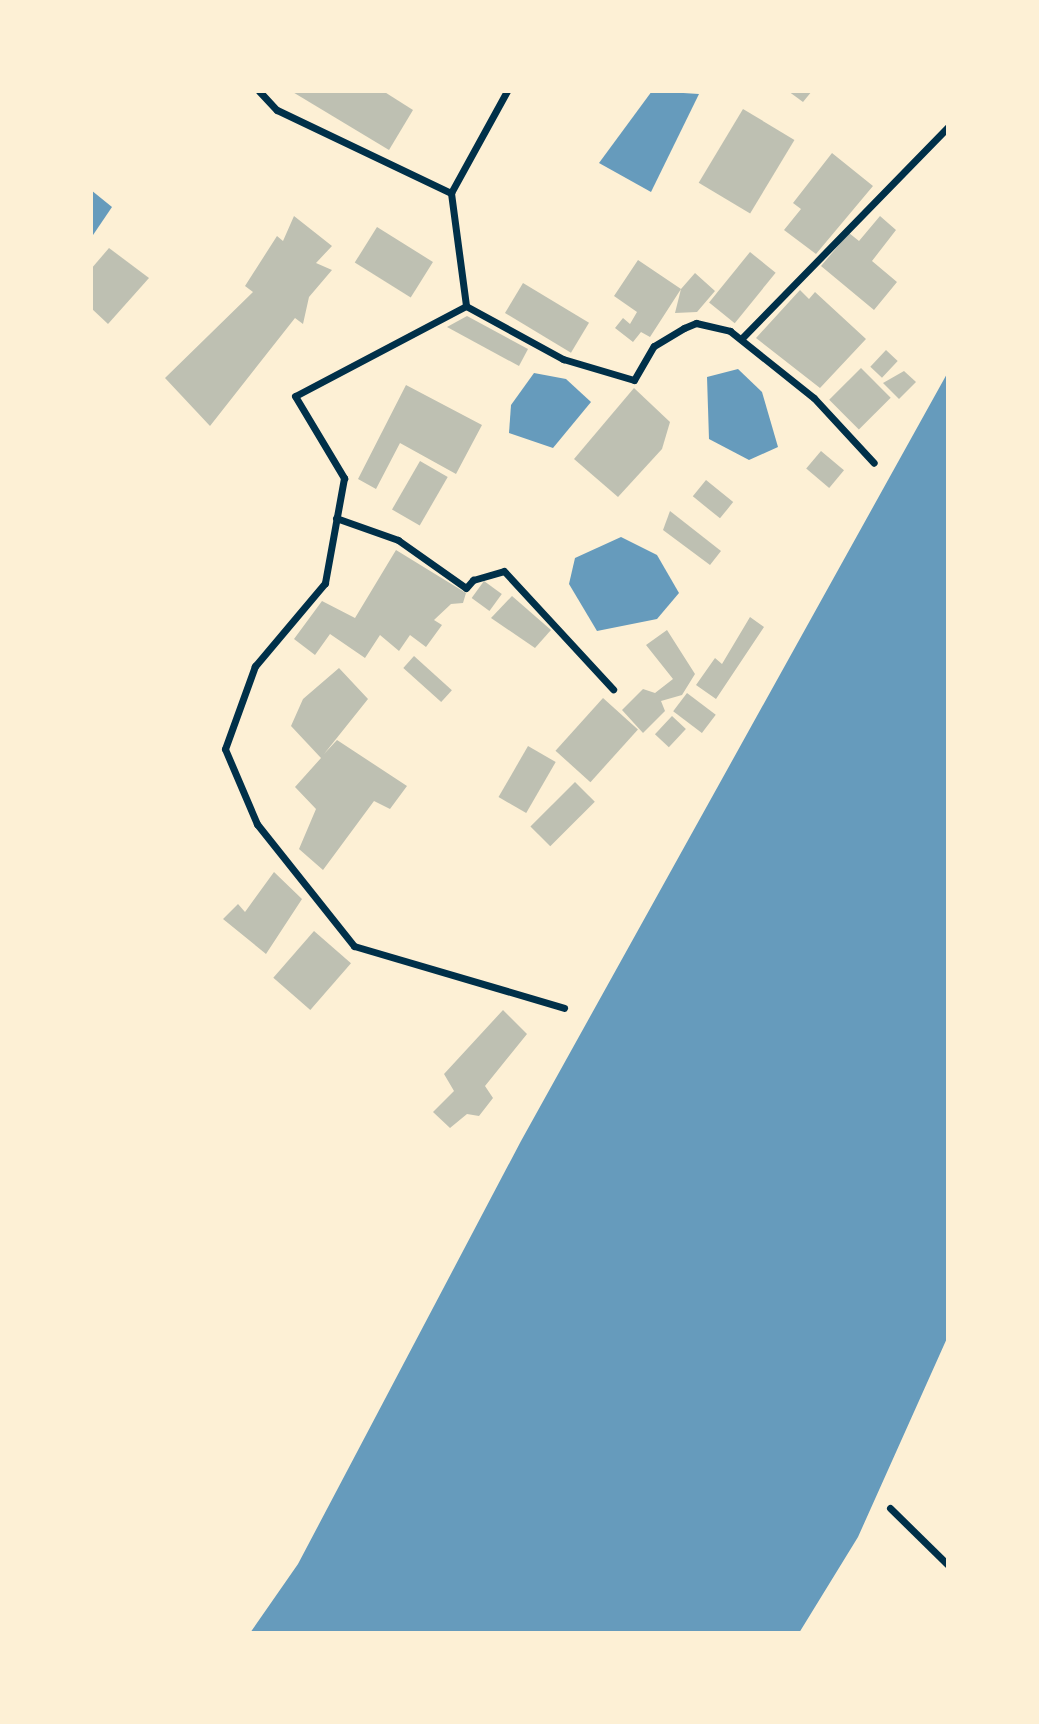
<!DOCTYPE html>
<style>
body{margin:0}
#map{position:relative;width:1039px;height:1724px;overflow:hidden;background:#fdf0d5;font-family:"Golos Text",sans-serif}
div>[style]{position:absolute}
[style*='--x']{left:calc(var(--x)*1px);top:calc(var(--y)*1px);width:calc(var(--w)*1px);rotate:calc(var(--a)*1deg)}
.water>*{inset:0;background:#669bbc}
.building>*{inset:0;background:#bec0b2;transform-origin:0 0}
.minor>*{height:7px;margin:-3.5px;padding:0 3.5px;transform-origin:3.5px;border-radius:3.5px;background:#003049}
span{translate:-50% -50%;white-space:nowrap;text-align:center;line-height:1.15;-webkit-text-stroke:5px #fdf0d5;paint-order:stroke}
.frame{position:absolute;inset:0;border:93px solid #fdf0d5;pointer-events:none}
</style>
<div id="map">
<div class="water">
<div style="clip-path:polygon(652px 91px,699px 94px,651px 192px,599px 163px)"></div>
<div style="clip-path:polygon(91px 190px,112px 207px,91px 238px)"></div>
<div style="clip-path:polygon(738px 369px,762px 392px,778px 447px,749px 460px,709px 439px,707px 377px)"></div>
<div style="clip-path:polygon(948px 372px,948px 1336px,858px 1537px,799px 1633px,250px 1633px,298px 1564px,521px 1141px)"></div>
<div style="clip-path:polygon(534px 373px,566px 379px,591px 402px,553px 448px,509px 433px,511px 405px)"></div>
<div style="clip-path:polygon(621px 537px,657px 555px,679px 593px,657px 619px,597px 631px,569px 584px,575px 558px)"></div>
</div>
<div class="building">
<div style="clip-path:polygon(291px 91px,383px 91px,413px 110px,389px 150px)"></div>
<div style="clip-path:polygon(788px 91px,812px 91px,803px 102px)"></div>
<div style="left:743px;top:109px;width:60px;height:86px;rotate:31deg"></div>
<div style="clip-path:polygon(832px 153px,873px 186px,816px 254px,784px 230px,801px 209px,793px 203px)"></div>
<div style="clip-path:polygon(294px 216px,332px 246px,316px 263px,332px 270px,309px 297px,303px 324px,295px 318px,210px 426px,165px 378px,253px 292px,245px 286px,277px 236px,283px 241px)"></div>
<div style="clip-path:polygon(880px 216px,896px 230px,872px 261px,897px 282px,874px 310px,821px 266px,849px 233px,859px 241px)"></div>
<div style="left:377px;top:227px;width:66px;height:42px;rotate:32deg"></div>
<div style="clip-path:polygon(109px 248px,149px 278px,108px 324px,91px 308px,91px 269px)"></div>
<div style="left:750px;top:252px;width:33px;height:65px;rotate:39deg"></div>
<div style="clip-path:polygon(638px 260px,681px 289px,695px 273px,715px 291px,697px 312px,675px 313px,681px 289px,650px 337px,641px 332px,633px 342px,615px 328px,623px 318px,630px 324px,637px 312px,614px 296px)"></div>
<div style="left:523px;top:283px;width:77px;height:35px;rotate:31deg"></div>
<div style="clip-path:polygon(800px 290px,809px 299px,815px 292px,866px 339px,820px 388px,756px 338px)"></div>
<div style="clip-path:polygon(467px 316px,528px 349px,519px 366px,447px 327px)"></div>
<div style="left:886px;top:350px;width:16px;height:23px;rotate:43deg"></div>
<div style="left:861px;top:368px;width:42px;height:45px;rotate:45deg"></div>
<div style="clip-path:polygon(904px 371px,916px 382px,899px 399px,883px 383px)"></div>
<div style="clip-path:polygon(406px 385px,482px 425px,456px 474px,400px 443px,376px 489px,358px 479px)"></div>
<div style="clip-path:polygon(634px 388px,670px 422px,662px 449px,618px 497px,574px 459px)"></div>
<div style="left:821px;top:451px;width:30px;height:23px;rotate:40deg"></div>
<div style="left:420px;top:461px;width:32px;height:56px;rotate:30deg"></div>
<div style="left:706px;top:480px;width:35px;height:21px;rotate:39deg"></div>
<div style="clip-path:polygon(670px 511px,721px 551px,710px 565px,663px 530px)"></div>
<div style="clip-path:polygon(396px 550px,466px 593px,463px 603px,451px 604px,434px 620px,442px 625px,426px 647px,410px 635px,399px 651px,380px 635px,365px 658px,330px 634px,315px 655px,294px 639px,322px 601px,355px 618px)"></div>
<div style="left:484px;top:581px;width:22px;height:21px;rotate:36deg"></div>
<div style="clip-path:polygon(512px 596px,551px 630px,535px 648px,491px 618px)"></div>
<div style="clip-path:polygon(750px 617px,764px 627px,716px 699px,696px 685px,715px 658px,722px 664px)"></div>
<div style="clip-path:polygon(667px 630px,695px 674px,682px 695px,661px 701px,665px 711px,643px 733px,622px 710px,643px 689px,655px 693px,673px 679px,646px 645px)"></div>
<div style="left:414px;top:656px;width:51px;height:16px;rotate:42deg"></div>
<div style="clip-path:polygon(339px 668px,368px 699px,324px 754px,337px 740px,407px 786px,390px 809px,374px 801px,323px 870px,299px 849px,316px 809px,295px 787px,321px 758px,291px 726px,303px 699px)"></div>
<div style="left:687px;top:693px;width:36px;height:23px;rotate:37deg"></div>
<div style="left:603px;top:698px;width:47px;height:71px;rotate:42deg"></div>
<div style="left:672px;top:716px;width:19px;height:25px;rotate:43deg"></div>
<div style="left:528px;top:746px;width:32px;height:59px;rotate:30deg"></div>
<div style="left:575px;top:782px;width:28px;height:63px;rotate:45deg"></div>
<div style="clip-path:polygon(274px 872px,302px 899px,266px 954px,223px 919px,238px 904px,245px 912px)"></div>
<div style="left:314px;top:931px;width:49px;height:62px;rotate:41deg"></div>
<div style="clip-path:polygon(503px 1010px,527px 1034px,485px 1086px,493px 1098px,479px 1116px,467px 1114px,450px 1128px,433px 1112px,454px 1091px,444px 1074px)"></div>
</div>
<div class="minor">
<div style="--x:259;--y:91;--w:26;--a:47"></div>
<div style="--x:277;--y:110;--w:193;--a:25.5"></div>
<div style="--x:507;--y:91;--w:116;--a:118.8"></div>
<div style="--x:451;--y:193;--w:114;--a:82.4"></div>
<div style="--x:466;--y:306;--w:111;--a:28.7"></div>
<div style="--x:563;--y:359;--w:74;--a:16.5"></div>
<div style="--x:634;--y:380;--w:39;--a:-60"></div>
<div style="--x:654;--y:346;--w:35;--a:-31"></div>
<div style="--x:684;--y:328;--w:13;--a:-23"></div>
<div style="--x:696;--y:323;--w:35;--a:13"></div>
<div style="--x:730;--y:331;--w:107;--a:38.6"></div>
<div style="--x:814;--y:398;--w:88;--a:47.3"></div>
<div style="--x:466;--y:306;--w:193;--a:152.2"></div>
<div style="--x:295;--y:396;--w:96;--a:59.1"></div>
<div style="--x:344;--y:478;--w:107;--a:100.3"></div>
<div style="--x:325;--y:583;--w:109;--a:130.1"></div>
<div style="--x:255;--y:666;--w:88;--a:109.9"></div>
<div style="--x:225;--y:749;--w:82;--a:66.9"></div>
<div style="--x:257;--y:824;--w:156;--a:51.5"></div>
<div style="--x:354;--y:946;--w:219;--a:16.4"></div>
<div style="--x:743;--y:337;--w:293;--a:-45.7"></div>
<div style="--x:336;--y:518;--w:66;--a:19.5"></div>
<div style="--x:398;--y:540;--w:83;--a:35.2"></div>
<div style="--x:466;--y:588;--w:11;--a:-49"></div>
<div style="--x:473;--y:580;--w:32;--a:-16"></div>
<div style="--x:504;--y:571;--w:161;--a:47.3"></div>
<div style="--x:890;--y:1508;--w:81;--a:44.5"></div>
</div>
<div class="frame"></div>
</div>
